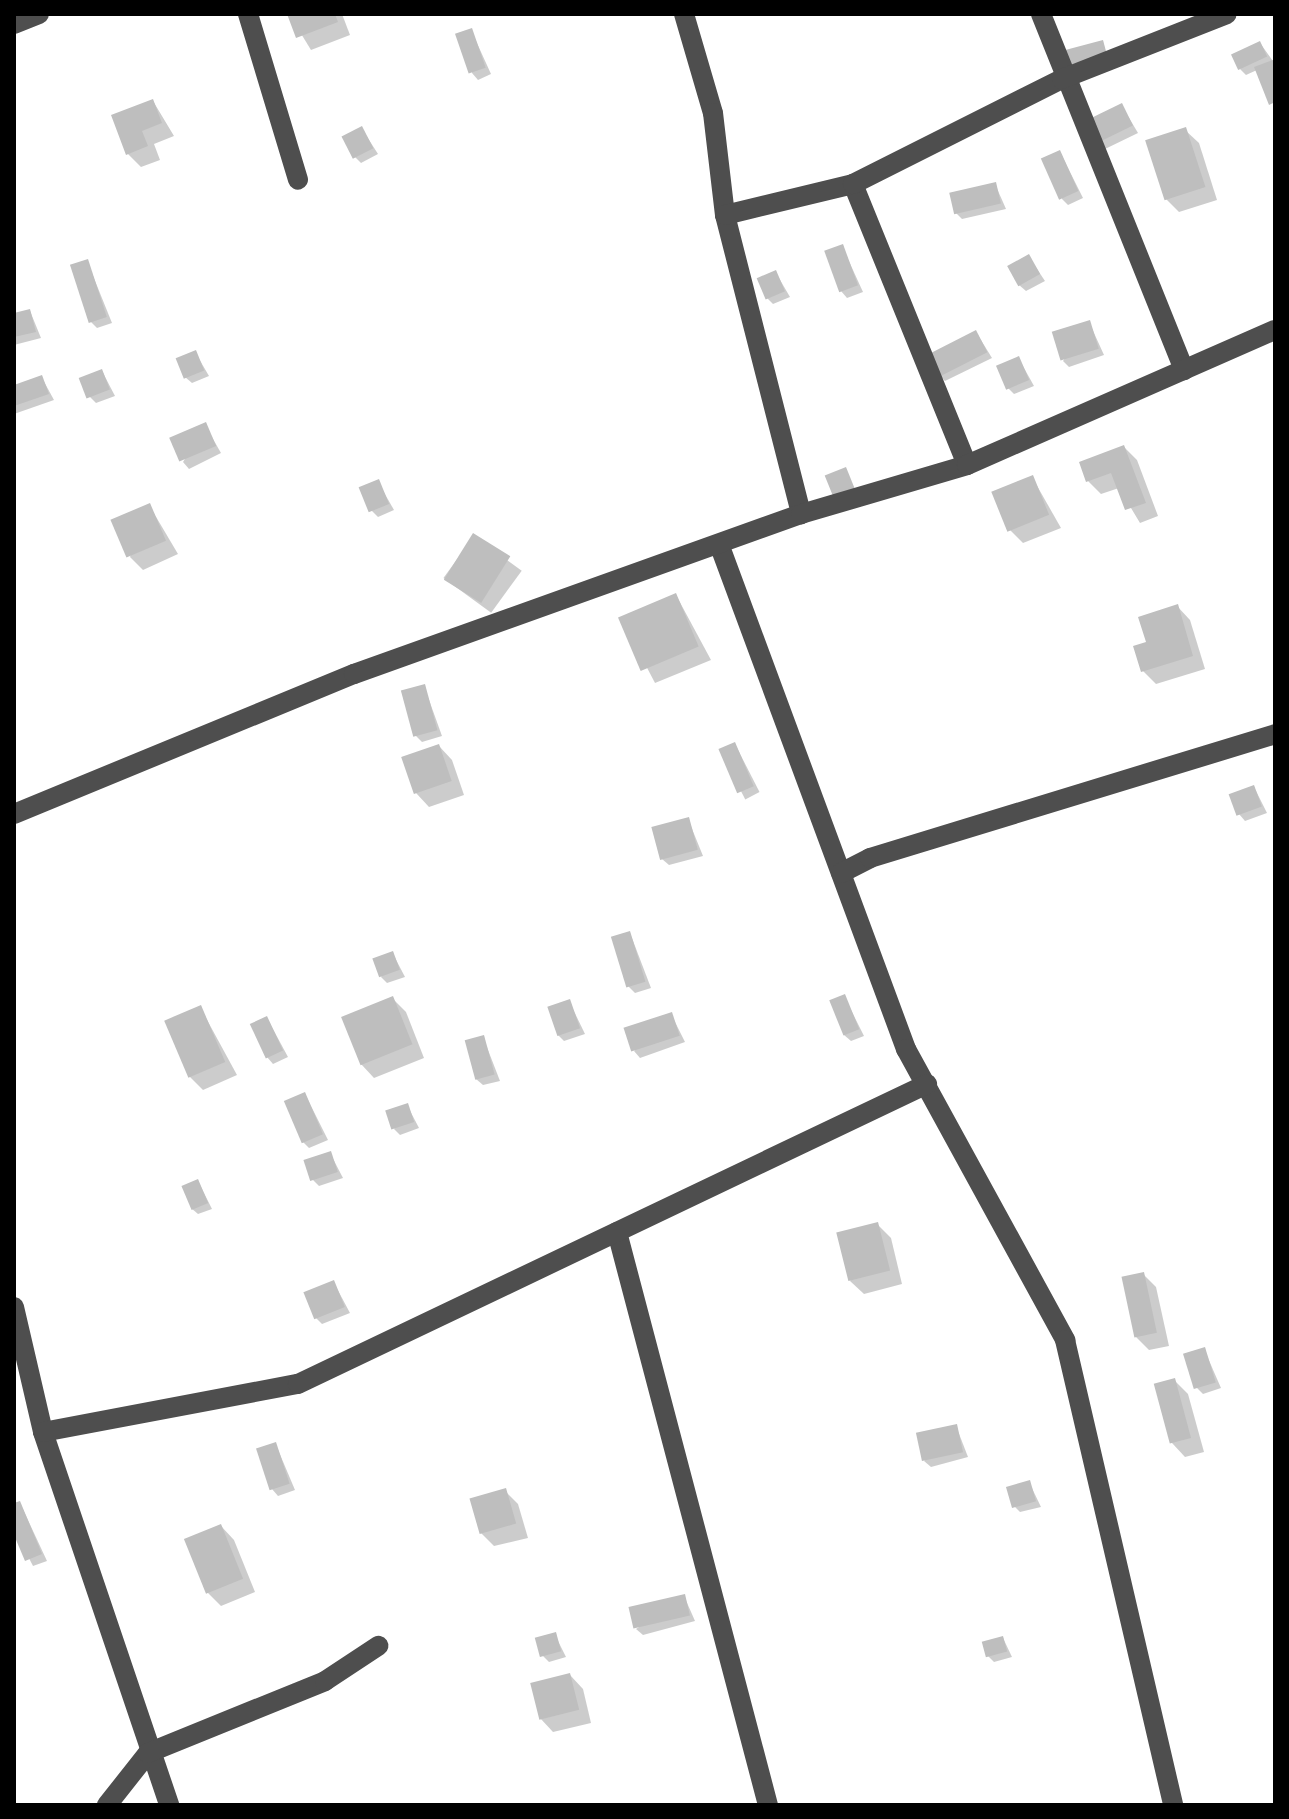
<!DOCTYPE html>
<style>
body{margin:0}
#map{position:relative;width:1289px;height:1819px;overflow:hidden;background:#fff;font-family:Roboto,sans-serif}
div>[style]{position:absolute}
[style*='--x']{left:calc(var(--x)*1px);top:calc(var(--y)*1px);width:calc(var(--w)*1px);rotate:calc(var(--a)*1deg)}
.shadow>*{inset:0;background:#0003;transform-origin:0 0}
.building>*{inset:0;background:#bebebe;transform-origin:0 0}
.minor>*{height:20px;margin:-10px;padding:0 10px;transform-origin:10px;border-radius:10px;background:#4e4e4e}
span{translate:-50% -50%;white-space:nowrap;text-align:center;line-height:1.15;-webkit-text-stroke:6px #fff;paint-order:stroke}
.frame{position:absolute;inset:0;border:16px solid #000;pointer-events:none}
</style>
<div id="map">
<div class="shadow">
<div style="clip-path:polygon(289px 14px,342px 14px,350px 35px,311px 50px)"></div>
<div style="clip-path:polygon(471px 30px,491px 74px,478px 80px,472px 73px)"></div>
<div style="clip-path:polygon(1260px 43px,1275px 64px,1275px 108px,1257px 70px,1246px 75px,1240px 69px)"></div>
<div style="clip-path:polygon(153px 101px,174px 136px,154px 144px,160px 160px,141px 167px,127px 153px)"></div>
<div style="clip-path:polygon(1122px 106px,1138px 133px,1105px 149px,1099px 143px)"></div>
<div style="clip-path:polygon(362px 129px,378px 154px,361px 163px,355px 157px)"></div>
<div style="clip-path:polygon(1185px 130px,1199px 143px,1217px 200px,1179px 212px,1166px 199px)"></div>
<div style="clip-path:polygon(1060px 152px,1083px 198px,1068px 205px,1062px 199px)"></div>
<div style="clip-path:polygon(995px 184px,1006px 209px,962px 219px,956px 213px)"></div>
<div style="clip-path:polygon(842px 246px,863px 292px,847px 298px,841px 291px)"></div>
<div style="clip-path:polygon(1029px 257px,1045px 281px,1026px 291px,1019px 285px)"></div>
<div style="clip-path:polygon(87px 261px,112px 323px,97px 328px,91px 322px)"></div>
<div style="clip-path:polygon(776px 273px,790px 297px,773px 304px,767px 298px)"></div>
<div style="clip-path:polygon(30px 311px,41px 338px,14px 345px,14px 315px)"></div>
<div style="clip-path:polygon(1089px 322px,1104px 355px,1069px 367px,1063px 361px)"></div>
<div style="clip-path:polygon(976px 332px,992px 358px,945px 381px,939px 375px)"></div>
<div style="clip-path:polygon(195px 352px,209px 376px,192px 383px,185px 377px)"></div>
<div style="clip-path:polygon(1019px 359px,1034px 386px,1014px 394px,1008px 388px)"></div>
<div style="clip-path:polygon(102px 371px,115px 396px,96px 403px,90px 397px)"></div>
<div style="clip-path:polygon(42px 378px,54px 400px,14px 414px,14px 387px)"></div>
<div style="clip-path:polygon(205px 425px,221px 453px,189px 469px,183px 462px)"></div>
<div style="clip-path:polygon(1124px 447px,1137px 460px,1158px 516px,1140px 523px,1119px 488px,1101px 494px,1088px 481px)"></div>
<div style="clip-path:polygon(1032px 477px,1061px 528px,1023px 543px,1010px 530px)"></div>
<div style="clip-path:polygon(378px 482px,394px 510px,378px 517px,372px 511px)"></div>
<div style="clip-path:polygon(149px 505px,178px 554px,143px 570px,130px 557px)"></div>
<div style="left:474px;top:536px;width:59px;height:52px;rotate:36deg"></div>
<div style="clip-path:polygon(676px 595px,711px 660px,655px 683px,621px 618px)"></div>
<div style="clip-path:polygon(1177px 606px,1190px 620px,1205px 669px,1156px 684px,1143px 671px,1148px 644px)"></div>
<div style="clip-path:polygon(424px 686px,442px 736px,422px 742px,415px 735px)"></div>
<div style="left:735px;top:744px;width:54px;height:16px;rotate:63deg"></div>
<div style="clip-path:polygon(439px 746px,452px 760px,464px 795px,429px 807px,416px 793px)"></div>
<div style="clip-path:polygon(1254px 787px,1267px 813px,1245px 821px,1239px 814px)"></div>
<div style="clip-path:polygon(688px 819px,703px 856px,669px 865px,662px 859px)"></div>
<div style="clip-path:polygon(630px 933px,651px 988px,635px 993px,629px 987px)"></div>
<div style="clip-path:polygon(393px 954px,405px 977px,387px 983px,381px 977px)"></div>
<div style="clip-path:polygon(844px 996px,864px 1036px,851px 1041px,844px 1035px)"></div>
<div style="clip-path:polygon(393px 999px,406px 1012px,424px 1058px,374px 1078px,361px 1064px,343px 1018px)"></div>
<div style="clip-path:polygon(569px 1001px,585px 1034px,564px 1041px,558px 1035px)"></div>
<div style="clip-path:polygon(200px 1007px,237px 1075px,203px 1090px,190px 1077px)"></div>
<div style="clip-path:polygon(671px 1014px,685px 1042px,640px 1058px,634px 1051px)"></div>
<div style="clip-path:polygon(267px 1018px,288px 1057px,273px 1064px,267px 1057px)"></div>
<div style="clip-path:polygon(483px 1037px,500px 1081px,483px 1085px,476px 1079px)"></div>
<div style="clip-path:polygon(305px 1094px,328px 1140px,309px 1148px,303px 1142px)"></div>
<div style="clip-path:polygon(407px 1105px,419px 1128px,400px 1135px,394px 1129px)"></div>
<div style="clip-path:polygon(330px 1153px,343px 1178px,319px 1186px,313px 1180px)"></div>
<div style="clip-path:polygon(198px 1181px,212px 1209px,198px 1214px,191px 1208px)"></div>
<div style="clip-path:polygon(878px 1225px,891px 1238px,902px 1284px,864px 1294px,850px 1281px)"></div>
<div style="clip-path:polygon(1143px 1274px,1156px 1287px,1169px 1346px,1149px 1350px,1136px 1337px)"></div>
<div style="clip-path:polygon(334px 1283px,350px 1313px,322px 1324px,316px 1318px)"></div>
<div style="clip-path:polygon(1204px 1349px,1221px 1388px,1203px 1394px,1197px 1388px)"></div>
<div style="clip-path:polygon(1174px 1380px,1188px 1394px,1204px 1452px,1185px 1457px,1172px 1443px)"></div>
<div style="clip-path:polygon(956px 1426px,968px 1457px,931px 1467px,924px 1461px)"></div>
<div style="clip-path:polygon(276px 1445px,295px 1490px,278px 1496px,272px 1489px)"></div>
<div style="clip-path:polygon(1029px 1482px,1041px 1507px,1020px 1512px,1014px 1506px)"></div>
<div style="clip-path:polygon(505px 1491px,518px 1504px,528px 1538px,494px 1546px,481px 1533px)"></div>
<div style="clip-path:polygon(20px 1503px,47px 1561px,33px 1566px,14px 1529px)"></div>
<div style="clip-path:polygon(221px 1526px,234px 1540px,255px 1592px,221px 1606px,208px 1593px)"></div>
<div style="clip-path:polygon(684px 1596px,695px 1621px,643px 1635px,636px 1629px)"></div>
<div style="clip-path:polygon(555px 1635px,566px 1657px,549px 1662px,543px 1656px)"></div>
<div style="clip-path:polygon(1003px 1638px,1012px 1657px,994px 1662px,988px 1656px)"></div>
<div style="clip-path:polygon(570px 1675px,583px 1689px,591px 1723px,553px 1732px,540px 1718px)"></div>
</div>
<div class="building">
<div style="clip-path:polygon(287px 14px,335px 14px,338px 22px,296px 38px)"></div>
<div style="left:472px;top:28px;width:42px;height:18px;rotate:71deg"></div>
<div style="left:1103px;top:40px;width:24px;height:39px;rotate:75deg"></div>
<div style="left:1260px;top:41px;width:17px;height:32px;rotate:65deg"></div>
<div style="clip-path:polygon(1273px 60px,1275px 102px,1269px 105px,1254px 67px)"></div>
<div style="clip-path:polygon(153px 99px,162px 123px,142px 131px,148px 146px,126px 155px,111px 115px)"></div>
<div style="left:1122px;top:103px;width:25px;height:40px;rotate:64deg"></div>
<div style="left:362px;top:126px;width:25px;height:23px;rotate:63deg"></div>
<div style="left:1186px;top:127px;width:63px;height:43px;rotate:72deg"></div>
<div style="left:1060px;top:150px;width:45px;height:21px;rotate:66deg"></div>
<div style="left:996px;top:182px;width:22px;height:48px;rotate:77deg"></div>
<div style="left:843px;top:244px;width:44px;height:20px;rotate:70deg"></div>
<div style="left:1029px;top:254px;width:23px;height:25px;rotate:61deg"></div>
<div style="left:88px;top:259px;width:61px;height:19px;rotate:72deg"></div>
<div style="left:776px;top:270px;width:23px;height:21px;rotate:67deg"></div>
<div style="clip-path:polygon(30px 309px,36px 332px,14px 337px,14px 313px)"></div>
<div style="left:1090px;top:320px;width:30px;height:40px;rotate:73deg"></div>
<div style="left:976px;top:330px;width:25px;height:55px;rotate:63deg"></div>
<div style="left:196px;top:350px;width:22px;height:22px;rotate:68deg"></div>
<div style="left:1019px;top:356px;width:26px;height:25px;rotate:67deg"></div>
<div style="left:102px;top:369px;width:22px;height:25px;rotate:69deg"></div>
<div style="clip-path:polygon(42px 375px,49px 394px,14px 406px,14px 385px)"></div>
<div style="left:206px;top:422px;width:26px;height:40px;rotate:67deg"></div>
<div style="clip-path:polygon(1124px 445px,1146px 503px,1125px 510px,1111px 473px,1086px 482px,1079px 462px)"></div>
<div style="left:846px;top:467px;width:24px;height:23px;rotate:68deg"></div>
<div style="left:1033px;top:475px;width:43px;height:45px;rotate:68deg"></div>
<div style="left:379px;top:479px;width:27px;height:22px;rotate:68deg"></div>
<div style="left:150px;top:503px;width:41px;height:43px;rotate:67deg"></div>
<div style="left:473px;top:533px;width:44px;height:55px;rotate:32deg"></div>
<div style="left:676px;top:593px;width:58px;height:63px;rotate:67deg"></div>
<div style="clip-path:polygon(1178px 604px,1193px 656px,1141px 672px,1133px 646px,1146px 642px,1138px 617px)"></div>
<div style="left:425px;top:684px;width:48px;height:25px;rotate:75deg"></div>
<div style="left:735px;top:742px;width:48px;height:18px;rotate:67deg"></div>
<div style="left:439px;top:744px;width:39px;height:40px;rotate:71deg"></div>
<div style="left:1254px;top:785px;width:23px;height:27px;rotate:70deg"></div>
<div style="left:689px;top:817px;width:34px;height:39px;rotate:75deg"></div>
<div style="left:630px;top:931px;width:53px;height:20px;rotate:73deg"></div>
<div style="left:393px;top:951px;width:20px;height:22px;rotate:70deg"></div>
<div style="left:845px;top:994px;width:38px;height:17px;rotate:68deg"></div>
<div style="left:393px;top:996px;width:52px;height:56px;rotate:68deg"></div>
<div style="left:570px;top:999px;width:31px;height:24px;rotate:71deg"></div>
<div style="left:201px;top:1005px;width:62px;height:40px;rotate:67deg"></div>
<div style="left:672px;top:1012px;width:25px;height:51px;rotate:72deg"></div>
<div style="left:267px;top:1016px;width:38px;height:19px;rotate:65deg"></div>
<div style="left:484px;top:1035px;width:41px;height:20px;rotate:75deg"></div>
<div style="left:305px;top:1092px;width:46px;height:23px;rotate:67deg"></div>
<div style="left:408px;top:1103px;width:20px;height:24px;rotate:72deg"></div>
<div style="left:331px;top:1151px;width:22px;height:29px;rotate:72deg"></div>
<div style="left:198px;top:1179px;width:26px;height:18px;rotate:67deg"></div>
<div style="left:878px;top:1222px;width:50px;height:43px;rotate:76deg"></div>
<div style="left:1144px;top:1272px;width:62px;height:23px;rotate:78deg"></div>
<div style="left:334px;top:1280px;width:29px;height:33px;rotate:68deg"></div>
<div style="left:1205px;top:1347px;width:37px;height:23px;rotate:73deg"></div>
<div style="left:1175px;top:1378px;width:62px;height:22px;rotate:75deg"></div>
<div style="left:957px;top:1424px;width:29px;height:42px;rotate:78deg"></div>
<div style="left:276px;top:1442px;width:44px;height:21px;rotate:72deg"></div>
<div style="left:1030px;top:1480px;width:22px;height:25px;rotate:74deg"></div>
<div style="left:506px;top:1488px;width:37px;height:38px;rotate:74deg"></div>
<div style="clip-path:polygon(20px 1501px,42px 1554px,25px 1561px,14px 1535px,14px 1503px)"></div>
<div style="left:221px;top:1524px;width:59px;height:40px;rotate:68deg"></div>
<div style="left:685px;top:1594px;width:22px;height:58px;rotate:77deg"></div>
<div style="left:556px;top:1632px;width:20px;height:22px;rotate:75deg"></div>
<div style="left:1003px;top:1636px;width:16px;height:22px;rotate:75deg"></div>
<div style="left:570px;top:1673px;width:38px;height:41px;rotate:76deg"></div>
</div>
<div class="minor">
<div style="--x:248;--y:14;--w:173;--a:73.2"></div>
<div style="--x:684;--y:14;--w:103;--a:73.7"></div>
<div style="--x:713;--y:113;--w:103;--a:83.3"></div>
<div style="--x:725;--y:215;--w:309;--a:75.7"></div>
<div style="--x:1041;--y:14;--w:384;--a:68.1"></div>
<div style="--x:14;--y:24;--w:27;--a:-22"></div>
<div style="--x:853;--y:184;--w:303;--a:67.9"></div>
<div style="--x:725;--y:215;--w:132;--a:-13.6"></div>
<div style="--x:853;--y:184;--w:234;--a:-26.7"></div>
<div style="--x:1062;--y:79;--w:177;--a:-21.5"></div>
<div style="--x:719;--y:544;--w:539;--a:69.68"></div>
<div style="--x:906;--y:1049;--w:332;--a:61.3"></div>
<div style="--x:1065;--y:1340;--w:477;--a:76.9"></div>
<div style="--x:14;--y:814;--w:368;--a:-22.4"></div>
<div style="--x:354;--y:674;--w:475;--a:-19.7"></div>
<div style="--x:801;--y:514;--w:173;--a:-16.4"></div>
<div style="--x:967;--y:465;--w:336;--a:-23.7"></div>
<div style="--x:841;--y:873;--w:33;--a:-27"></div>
<div style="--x:870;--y:858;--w:424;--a:-17"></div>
<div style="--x:617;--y:1232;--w:593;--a:75.24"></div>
<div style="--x:14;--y:1307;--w:128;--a:76.9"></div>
<div style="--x:43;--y:1432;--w:394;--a:71.3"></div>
<div style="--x:43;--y:1432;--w:259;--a:-10.7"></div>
<div style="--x:298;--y:1384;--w:697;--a:-25.5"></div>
<div style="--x:107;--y:1805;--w:66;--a:-51.7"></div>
<div style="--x:148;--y:1753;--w:191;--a:-22.1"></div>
<div style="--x:325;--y:1681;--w:64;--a:-33.4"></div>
</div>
<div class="frame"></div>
</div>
